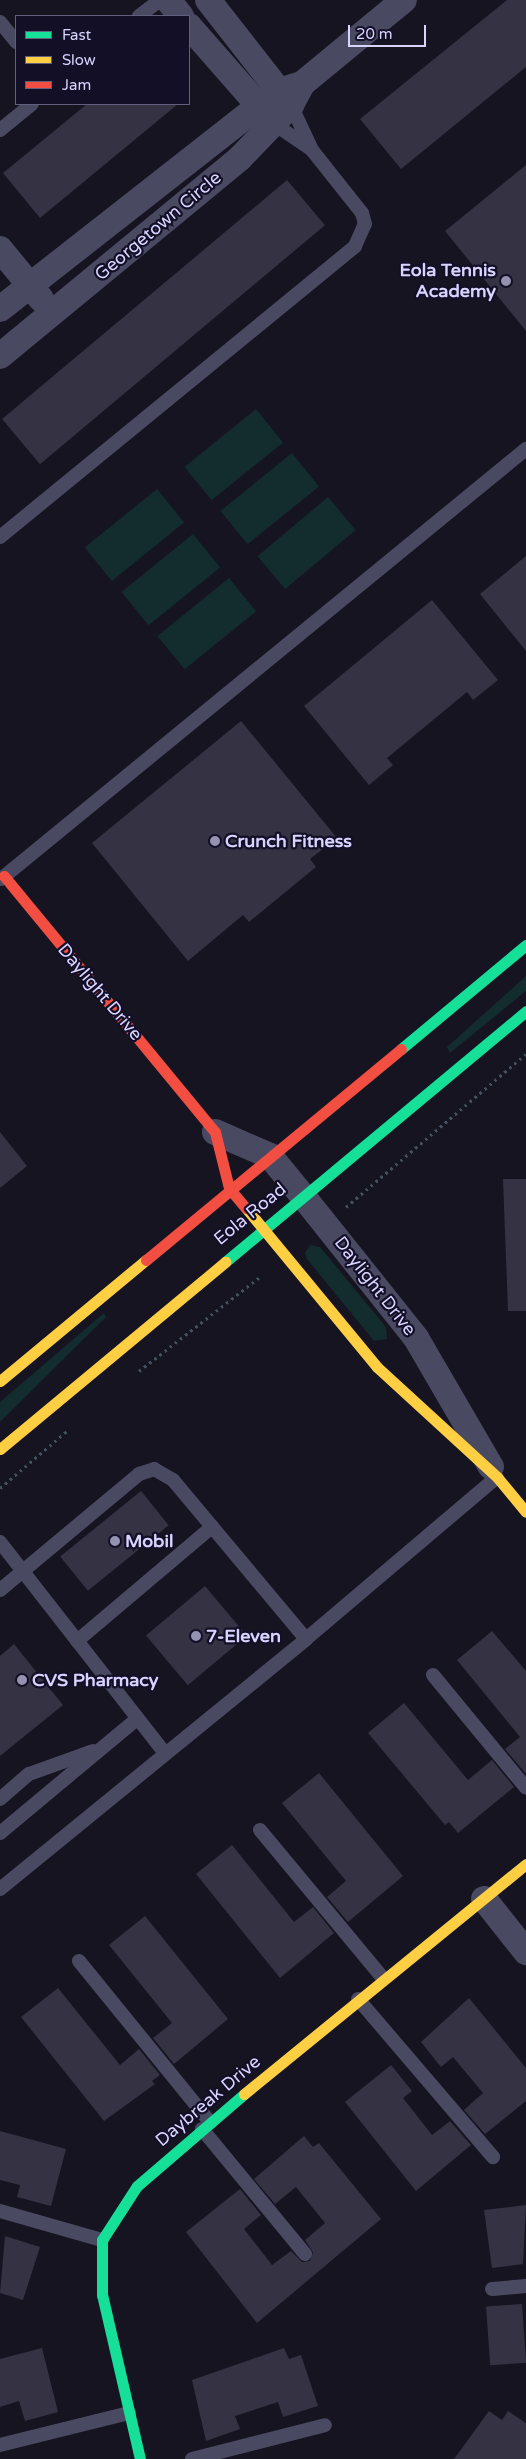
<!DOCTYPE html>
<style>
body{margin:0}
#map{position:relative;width:526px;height:2459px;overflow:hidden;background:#161421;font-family:"Varela Round",sans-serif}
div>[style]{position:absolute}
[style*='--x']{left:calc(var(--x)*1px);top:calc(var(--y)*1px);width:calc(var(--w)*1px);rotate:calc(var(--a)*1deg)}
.green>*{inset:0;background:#132c2d;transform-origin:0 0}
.building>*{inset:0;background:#343243;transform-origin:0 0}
.path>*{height:3px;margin-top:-1.5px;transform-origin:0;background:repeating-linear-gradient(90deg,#44505f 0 2.5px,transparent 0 6.5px)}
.lane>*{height:14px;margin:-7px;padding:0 7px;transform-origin:7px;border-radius:7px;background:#4a4962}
.street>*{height:26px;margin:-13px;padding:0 13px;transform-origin:13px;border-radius:13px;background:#4a4962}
.fast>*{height:11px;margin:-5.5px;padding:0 5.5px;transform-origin:5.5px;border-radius:5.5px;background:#16e098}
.slow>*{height:11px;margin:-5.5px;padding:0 5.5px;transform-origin:5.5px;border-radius:5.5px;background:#ffcf43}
.jam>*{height:11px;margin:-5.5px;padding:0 5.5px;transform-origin:5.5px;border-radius:5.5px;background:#f24e42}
.dots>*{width:14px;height:14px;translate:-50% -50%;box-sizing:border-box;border:2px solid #130f26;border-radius:50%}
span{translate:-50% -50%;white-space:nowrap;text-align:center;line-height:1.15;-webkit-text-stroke:4.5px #130f26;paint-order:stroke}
.street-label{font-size:18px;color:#d9d4ff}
.poi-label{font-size:18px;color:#d9d4ff;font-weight:700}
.right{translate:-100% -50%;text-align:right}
.left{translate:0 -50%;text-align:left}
.legend{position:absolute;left:15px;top:15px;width:175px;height:90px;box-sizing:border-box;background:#130f26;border:1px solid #625e7d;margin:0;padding:6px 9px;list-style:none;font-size:15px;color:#d9d4ff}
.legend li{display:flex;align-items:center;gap:10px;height:25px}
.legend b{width:25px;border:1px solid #625e7d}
.scale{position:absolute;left:348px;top:25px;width:78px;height:22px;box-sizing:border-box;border:2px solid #d9d4ff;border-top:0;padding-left:6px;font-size:15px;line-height:18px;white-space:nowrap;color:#d9d4ff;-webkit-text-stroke:4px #130f26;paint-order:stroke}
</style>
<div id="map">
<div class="green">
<div style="left:256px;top:409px;width:43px;height:92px;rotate:51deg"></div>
<div style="left:292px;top:453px;width:43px;height:92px;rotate:51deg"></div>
<div style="left:157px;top:489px;width:43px;height:93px;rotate:51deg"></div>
<div style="left:328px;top:497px;width:43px;height:92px;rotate:50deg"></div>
<div style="left:193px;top:534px;width:43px;height:92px;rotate:51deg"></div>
<div style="left:229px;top:578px;width:43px;height:92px;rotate:51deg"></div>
<div style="clip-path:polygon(526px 976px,526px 991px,450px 1053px,447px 1047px)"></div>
<div style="clip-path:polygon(310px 1245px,320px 1247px,386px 1327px,387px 1339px,374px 1341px,307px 1259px,305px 1253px)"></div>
<div style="clip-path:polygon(104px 1313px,106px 1317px,0 1422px,0 1402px)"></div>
</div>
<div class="building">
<div style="clip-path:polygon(507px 0,526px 0,526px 67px,401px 169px,360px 119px)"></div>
<div style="clip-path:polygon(87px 104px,178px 104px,40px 218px,3px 173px)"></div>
<div style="clip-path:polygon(526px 165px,526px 331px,445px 231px)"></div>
<div style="left:287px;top:180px;width:59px;height:372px;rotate:50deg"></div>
<div style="clip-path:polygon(526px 556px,526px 651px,480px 594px)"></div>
<div style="clip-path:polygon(432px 600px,498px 680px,473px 700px,467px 692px,387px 758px,393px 765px,369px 785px,304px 706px)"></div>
<div style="clip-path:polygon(241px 721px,337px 838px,310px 859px,316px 867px,249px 922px,243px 915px,188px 961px,92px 843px)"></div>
<div style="clip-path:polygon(0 1132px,27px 1166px,0 1188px)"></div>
<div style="clip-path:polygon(503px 1179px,526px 1179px,526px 1311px,508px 1311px)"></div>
<div style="left:141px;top:1491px;width:44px;height:104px;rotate:51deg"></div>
<div style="left:205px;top:1586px;width:65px;height:77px;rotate:50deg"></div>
<div style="clip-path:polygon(492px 1631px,526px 1671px,526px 1774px,505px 1749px,520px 1737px,457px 1660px)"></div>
<div style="clip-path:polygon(14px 1644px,63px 1705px,0 1756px,0 1656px)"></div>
<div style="clip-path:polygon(404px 1703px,468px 1780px,492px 1760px,514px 1787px,458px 1833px,449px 1822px,445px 1825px,368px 1733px)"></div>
<div style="clip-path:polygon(319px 1773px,403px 1876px,348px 1922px,327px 1897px,346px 1881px,282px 1803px)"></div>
<div style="clip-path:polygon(232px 1845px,294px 1922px,313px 1907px,334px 1933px,280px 1978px,196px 1874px)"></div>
<div style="clip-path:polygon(145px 1916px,228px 2019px,174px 2064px,153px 2038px,172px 2023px,109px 1945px)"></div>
<div style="clip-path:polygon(58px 1988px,120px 2065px,139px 2049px,160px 2075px,152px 2081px,155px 2084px,104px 2121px,21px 2017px)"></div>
<div style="clip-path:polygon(469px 1998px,526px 2068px,526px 2101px,485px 2134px,464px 2110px,483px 2093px,453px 2057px,441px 2067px,421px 2042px)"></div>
<div style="clip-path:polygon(391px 2065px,412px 2091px,403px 2098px,432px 2135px,450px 2121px,471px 2145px,416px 2191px,345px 2102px)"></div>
<div style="clip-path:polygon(0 2131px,66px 2149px,51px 2206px,17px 2197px,20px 2185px,0 2180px)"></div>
<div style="clip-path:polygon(304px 2136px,313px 2147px,319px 2143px,381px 2219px,257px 2323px,186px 2232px,240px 2189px,261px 2215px,244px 2229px,272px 2265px,291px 2251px,302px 2262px,310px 2261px,313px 2252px,305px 2240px,325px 2223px,296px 2187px,275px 2204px,254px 2179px)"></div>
<div style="clip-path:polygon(526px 2205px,523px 2264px,492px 2268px,484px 2210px)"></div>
<div style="clip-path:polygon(5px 2236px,40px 2247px,23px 2300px,0 2293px)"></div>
<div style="left:522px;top:2304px;width:59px;height:36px;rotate:86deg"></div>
<div style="clip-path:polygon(42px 2348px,58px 2412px,25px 2421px,19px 2401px,0 2407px,0 2359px)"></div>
<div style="clip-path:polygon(284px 2348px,289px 2359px,301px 2355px,318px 2406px,283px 2417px,278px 2402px,235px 2416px,240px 2429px,206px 2441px,192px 2380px)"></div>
<div style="clip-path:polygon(489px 2411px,502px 2420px,508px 2411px,526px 2423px,526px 2459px,454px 2459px)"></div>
</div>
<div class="path">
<div style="--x:346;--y:1207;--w:236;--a:-40.4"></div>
<div style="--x:139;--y:1371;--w:155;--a:-37.9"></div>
<div style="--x:0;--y:1488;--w:88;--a:-40.4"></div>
</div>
<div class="lane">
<div style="--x:139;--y:16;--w:26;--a:-37"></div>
<div style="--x:0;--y:22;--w:26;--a:51"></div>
<div style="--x:274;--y:124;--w:45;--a:34"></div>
<div style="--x:0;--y:130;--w:41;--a:-39.1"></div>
<div style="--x:0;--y:537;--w:459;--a:-39.3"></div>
<div style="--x:355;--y:246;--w:24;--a:-66"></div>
<div style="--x:365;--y:224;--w:11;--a:-105"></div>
<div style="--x:362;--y:213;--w:80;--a:-128.4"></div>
<div style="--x:312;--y:150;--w:50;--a:-115"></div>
<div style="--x:1;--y:879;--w:679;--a:-39.32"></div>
<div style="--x:0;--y:1542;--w:268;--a:52"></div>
<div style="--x:0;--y:1590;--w:181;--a:-39.8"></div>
<div style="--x:139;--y:1474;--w:16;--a:-18"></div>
<div style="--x:154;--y:1469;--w:22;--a:30"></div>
<div style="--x:173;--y:1480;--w:207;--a:50.1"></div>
<div style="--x:77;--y:1641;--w:177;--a:-40.2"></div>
<div style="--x:433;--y:1675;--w:146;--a:50.5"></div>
<div style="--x:0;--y:1799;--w:38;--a:-41"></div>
<div style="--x:29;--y:1774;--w:68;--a:-19.8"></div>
<div style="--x:260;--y:1830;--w:192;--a:50.3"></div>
<div style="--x:0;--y:1833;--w:178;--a:-39.8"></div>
<div style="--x:0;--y:1889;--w:395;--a:-39.2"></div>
<div style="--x:306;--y:1639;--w:250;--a:-40.3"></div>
<div style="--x:79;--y:1961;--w:208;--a:50.9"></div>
<div style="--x:358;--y:1999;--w:208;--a:49.5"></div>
<div style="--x:202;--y:2129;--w:162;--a:50.5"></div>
<div style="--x:0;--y:2211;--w:106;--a:15.9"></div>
<div style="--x:492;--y:2289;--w:34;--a:-5"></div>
<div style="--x:0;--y:2445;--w:133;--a:-13.9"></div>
<div style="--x:192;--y:2459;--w:137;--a:-14.3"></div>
</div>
<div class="street">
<div style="--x:168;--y:0;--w:21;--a:51"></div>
<div style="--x:208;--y:0;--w:133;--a:52"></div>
<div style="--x:189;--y:26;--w:106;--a:48.8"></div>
<div style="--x:0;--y:249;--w:65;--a:50.6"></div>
<div style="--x:0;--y:309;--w:329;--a:-38.1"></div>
<div style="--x:259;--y:106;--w:25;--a:-37"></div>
<div style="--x:279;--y:91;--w:24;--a:-17"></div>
<div style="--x:302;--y:84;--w:132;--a:-39.5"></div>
<div style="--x:0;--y:356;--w:311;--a:-39.5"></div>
<div style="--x:240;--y:158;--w:74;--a:-46.1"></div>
<div style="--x:291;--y:105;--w:24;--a:-62"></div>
<div style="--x:215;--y:1132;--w:60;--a:23.6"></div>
<div style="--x:270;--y:1156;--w:50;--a:50.6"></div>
<div style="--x:302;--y:1195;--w:183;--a:51.4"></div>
<div style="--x:416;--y:1338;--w:149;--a:59.8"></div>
<div style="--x:484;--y:1899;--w:68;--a:51.6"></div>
</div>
<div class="fast">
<div style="--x:401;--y:1049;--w:163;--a:-39.8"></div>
<div style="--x:225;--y:1262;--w:392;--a:-39.8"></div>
<div style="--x:140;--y:2459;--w:168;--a:-103"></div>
<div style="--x:102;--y:2295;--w:55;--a:-90"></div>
<div style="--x:102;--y:2240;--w:64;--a:-57.1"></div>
<div style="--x:137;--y:2186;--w:141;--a:-40.7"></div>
</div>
<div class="slow">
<div style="--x:246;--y:1208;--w:206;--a:50.5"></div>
<div style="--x:377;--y:1367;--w:163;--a:42.5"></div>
<div style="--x:497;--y:1477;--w:45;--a:50.4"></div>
<div style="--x:0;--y:1381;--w:190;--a:-39.7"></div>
<div style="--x:0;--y:1449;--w:293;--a:-39.7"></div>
<div style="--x:244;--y:2094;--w:364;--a:-39.2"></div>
</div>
<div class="jam">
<div style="--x:4;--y:876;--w:332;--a:50.5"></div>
<div style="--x:215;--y:1132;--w:58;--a:76"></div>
<div style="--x:229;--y:1188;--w:26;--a:50"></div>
<div style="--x:146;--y:1260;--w:331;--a:-39.6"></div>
</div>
<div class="dots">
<div style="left:506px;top:281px;background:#9591b1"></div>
<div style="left:215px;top:841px;background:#9591b1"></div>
<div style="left:115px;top:1541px;background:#9591b1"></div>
<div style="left:196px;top:1636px;background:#9591b1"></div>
<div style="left:22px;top:1680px;background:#9591b1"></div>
</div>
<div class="street-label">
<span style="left:158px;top:226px;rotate:-40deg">Georgetown Circle</span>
<span style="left:100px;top:992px;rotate:50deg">Daylight Drive</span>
<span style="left:250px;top:1214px;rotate:-39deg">Eola Road</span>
<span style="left:375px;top:1286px;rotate:52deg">Daylight Drive</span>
<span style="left:208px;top:2101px;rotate:-40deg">Daybreak Drive</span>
</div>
<div class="poi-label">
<span class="right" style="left:496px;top:281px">Eola Tennis<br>Academy</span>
<span class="left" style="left:225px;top:841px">Crunch Fitness</span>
<span class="left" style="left:125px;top:1541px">Mobil</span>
<span class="left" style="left:206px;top:1636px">7-Eleven</span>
<span class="left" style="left:32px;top:1680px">CVS Pharmacy</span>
</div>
<ul class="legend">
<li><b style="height:6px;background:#16e098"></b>Fast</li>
<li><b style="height:6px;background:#ffcf43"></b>Slow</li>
<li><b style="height:6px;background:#f24e42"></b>Jam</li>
</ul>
<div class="scale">20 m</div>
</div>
